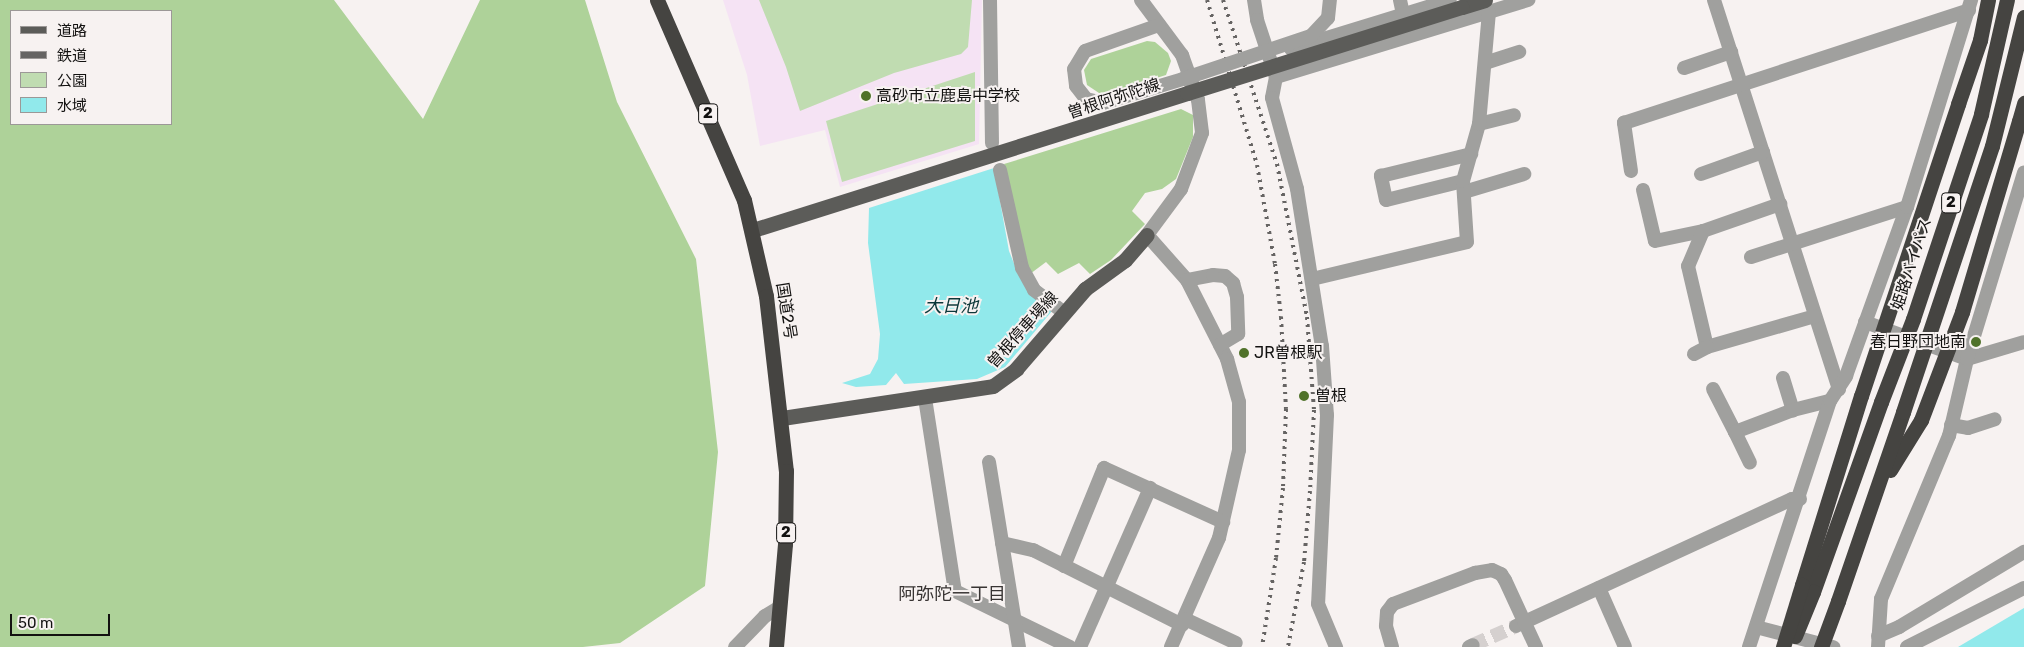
<!DOCTYPE html>
<meta charset="utf-8">
<style>
body{margin:0}
#map{position:relative;width:2024px;height:647px;overflow:hidden;background:#f7f2f1;font-family:Rubik,"Noto Sans JP",sans-serif}
div>[style]{position:absolute}
[style*='--x']{left:calc(var(--x)*1px);top:calc(var(--y)*1px);width:calc(var(--w)*1px);rotate:calc(var(--a)*1deg)}
.education>*{inset:0;background:#f5e3f4}
.green>*{inset:0;background:#c0dcb1}
.forest>*{inset:0;background:#aed299}
.water>*{inset:0;background:#91e9eb}
.minor-tunnel>*{height:14px;margin-top:-7px;transform-origin:0;background:repeating-linear-gradient(90deg,#d5d0cf 0 14px,transparent 0 21px)}
.minor>*{height:14px;margin:-7px;padding:0 7px;transform-origin:7px;border-radius:7px;background:#a0a09e}
.major>*{height:15px;margin:-7.5px;padding:0 7.5px;transform-origin:7.5px;border-radius:7.5px;background:#5c5c59}
.highway>*{height:15px;margin:-7.5px;padding:0 7.5px;transform-origin:7.5px;border-radius:7.5px;background:#454441}
.rail>*{height:4px;margin-top:-2px;transform-origin:0;background:repeating-linear-gradient(90deg,#666463 0 2.5px,transparent 0 7.5px)}
.minor-bridge>*{height:14px;margin:-7px;padding:0 7px;transform-origin:7px;border-radius:7px;background:#a0a09e}
.major-bridge>*{height:15px;margin:-7.5px;padding:0 7.5px;transform-origin:7.5px;border-radius:7.5px;background:#5c5c59}
.highway-bridge>*{height:15px;margin:-7.5px;padding:0 7.5px;transform-origin:7.5px;border-radius:7.5px;background:#454441}
.dots>*{width:14px;height:14px;translate:-50% -50%;box-sizing:border-box;border:2px solid #f7f2f1;border-radius:50%}
span{translate:-50% -50%;white-space:nowrap;text-align:center;line-height:1.15;-webkit-text-stroke:4px #f7f2f1;paint-order:stroke}
.shield-label span{padding:1px 4px;background:#f7f2f1;border:1px solid;border-radius:4px;-webkit-text-stroke-width:0}
.shield-label{font-size:15px;color:#131211;font-weight:700}
.poi-label{font-size:16px;color:#131211}
.left{translate:0 -50%;text-align:left}
.right{translate:-100% -50%;text-align:right}
.street-label{font-size:16px;color:#131211}
.water-label{font-size:18px;color:#0c3739;font-style:italic}
.neighbourhood-label{font-size:18px;color:#383433}
.legend{position:absolute;left:10px;top:10px;width:162px;height:115px;box-sizing:border-box;background:#f7f2f1;border:1px solid #9c9897;margin:0;padding:6px 9px;list-style:none;font-size:15px;color:#131211}
.legend li{display:flex;align-items:center;gap:10px;height:25px}
.legend b{width:25px;border:1px solid #9c9897}
.scale{position:absolute;left:10px;top:614px;width:100px;height:22px;box-sizing:border-box;border:2px solid #131211;border-top:0;padding-left:6px;font-size:15px;line-height:18px;white-space:nowrap;color:#131211;-webkit-text-stroke:4px #f7f2f1;paint-order:stroke}
</style>
<div id="map">
<div class="education">
<div style="clip-path:polygon(723px 0,982px 0,979px 144px,840px 187px,825px 130px,760px 146px,747px 75px)"></div>
</div>
<div class="green">
<div style="clip-path:polygon(759px 0,972px 0,968px 47px,961px 54px,894px 73px,800px 111px,786px 67px)"></div>
<div style="clip-path:polygon(975px 72px,975px 141px,842px 182px,826px 121px)"></div>
</div>
<div class="forest">
<div style="clip-path:polygon(evenodd,0 0,334px 0,423px 119px,480px 0,585px 0,617px 102px,696px 259px,718px 452px,705px 586px,620px 643px,583px 647px,0 647px,0 0,11px 11px,171px 11px,171px 124px,11px 124px,11px 11px)"></div>
<div style="clip-path:polygon(1147px 41px,1155px 42px,1168px 53px,1171px 61px,1166px 75px,1112px 92px,1099px 93px,1087px 85px,1084px 70px,1091px 59px)"></div>
<div style="clip-path:polygon(1181px 109px,1193px 115px,1193px 137px,1176px 179px,1162px 189px,1145px 193px,1132px 211px,1145px 224px,1111px 260px,1090px 274px,1079px 263px,1058px 274px,1046px 262px,1030px 274px,1004px 164px)"></div>
</div>
<div class="water">
<div style="clip-path:polygon(994px 168px,1009px 251px,1017px 271px,1052px 311px,1005px 367px,977px 379px,904px 384px,896px 373px,886px 385px,856px 387px,842px 383px,870px 374px,878px 359px,880px 334px,868px 243px,869px 208px)"></div>
<div style="clip-path:polygon(2024px 608px,2024px 647px,1958px 647px)"></div>
</div>
<div class="minor-tunnel">
<div style="--x:1473;--y:645;--w:47;--a:-23.8"></div>
</div>
<div class="minor">
<div style="--x:990;--y:0;--w:143;--a:89.2"></div>
<div style="--x:1141;--y:0;--w:69;--a:53.3"></div>
<div style="--x:1182;--y:55;--w:48;--a:70.4"></div>
<div style="--x:1198;--y:100;--w:33;--a:83"></div>
<div style="--x:1202;--y:133;--w:60;--a:110.6"></div>
<div style="--x:1181;--y:189;--w:57;--a:126.5"></div>
<div style="--x:1147;--y:235;--w:60;--a:48.4"></div>
<div style="--x:1187;--y:280;--w:89;--a:63.1"></div>
<div style="--x:1227;--y:359;--w:45;--a:74.4"></div>
<div style="--x:1239;--y:402;--w:48;--a:90"></div>
<div style="--x:1239;--y:450;--w:90;--a:102.8"></div>
<div style="--x:1219;--y:538;--w:119;--a:113.8"></div>
<div style="--x:1254;--y:0;--w:20;--a:81"></div>
<div style="--x:1257;--y:20;--w:60;--a:71.6"></div>
<div style="--x:1276;--y:77;--w:21;--a:101"></div>
<div style="--x:1272;--y:98;--w:94;--a:74.6"></div>
<div style="--x:1297;--y:189;--w:159;--a:81"></div>
<div style="--x:1322;--y:346;--w:69;--a:85.9"></div>
<div style="--x:1327;--y:415;--w:189;--a:92.7"></div>
<div style="--x:1318;--y:604;--w:47;--a:67.3"></div>
<div style="--x:1400;--y:0;--w:24;--a:78"></div>
<div style="--x:1714;--y:0;--w:409;--a:72.2"></div>
<div style="--x:1159;--y:25;--w:78;--a:160.6"></div>
<div style="--x:1085;--y:51;--w:21;--a:121"></div>
<div style="--x:1074;--y:69;--w:17;--a:83"></div>
<div style="--x:1076;--y:86;--w:16;--a:52"></div>
<div style="--x:1086;--y:99;--w:17;--a:13"></div>
<div style="--x:1103;--y:103;--w:84;--a:-16.7"></div>
<div style="--x:1291;--y:49;--w:166;--a:-17.1"></div>
<div style="--x:1485;--y:63;--w:36;--a:-18"></div>
<div style="--x:1684;--y:68;--w:50;--a:-18.8"></div>
<div style="--x:1276;--y:77;--w:264;--a:-17"></div>
<div style="--x:1479;--y:124;--w:36;--a:-14"></div>
<div style="--x:1000;--y:170;--w:100;--a:77.3"></div>
<div style="--x:1022;--y:268;--w:25;--a:61"></div>
<div style="--x:1034;--y:290;--w:36;--a:37"></div>
<div style="--x:1631;--y:171;--w:49;--a:-98.3"></div>
<div style="--x:1624;--y:123;--w:363;--a:-18.1"></div>
<div style="--x:1701;--y:174;--w:66;--a:-19.5"></div>
<div style="--x:1463;--y:181;--w:79;--a:166.1"></div>
<div style="--x:1386;--y:200;--w:25;--a:-102"></div>
<div style="--x:1381;--y:176;--w:93;--a:-13.7"></div>
<div style="--x:1643;--y:190;--w:52;--a:76.8"></div>
<div style="--x:1655;--y:241;--w:49;--a:-11.8"></div>
<div style="--x:1703;--y:231;--w:82;--a:-19.3"></div>
<div style="--x:1464;--y:192;--w:63;--a:-16.7"></div>
<div style="--x:1703;--y:231;--w:38;--a:113"></div>
<div style="--x:1688;--y:266;--w:83;--a:76.8"></div>
<div style="--x:1707;--y:347;--w:112;--a:-16"></div>
<div style="--x:1751;--y:257;--w:164;--a:-17.8"></div>
<div style="--x:1312;--y:279;--w:159;--a:-13.4"></div>
<div style="--x:1467;--y:242;--w:61;--a:-93.8"></div>
<div style="--x:1463;--y:181;--w:59;--a:-74.3"></div>
<div style="--x:1479;--y:124;--w:112;--a:-84.9"></div>
<div style="--x:1187;--y:280;--w:26;--a:-11"></div>
<div style="--x:1213;--y:275;--w:12;--a:5"></div>
<div style="--x:1225;--y:276;--w:11;--a:41"></div>
<div style="--x:1233;--y:283;--w:15;--a:74"></div>
<div style="--x:1237;--y:297;--w:37;--a:88"></div>
<div style="--x:1238;--y:334;--w:21;--a:149"></div>
<div style="--x:1865;--y:322;--w:109;--a:19.9"></div>
<div style="--x:1967;--y:359;--w:59;--a:-16.6"></div>
<div style="--x:1694;--y:354;--w:15;--a:-28"></div>
<div style="--x:1783;--y:378;--w:34;--a:73"></div>
<div style="--x:1713;--y:389;--w:48;--a:62.9"></div>
<div style="--x:1735;--y:432;--w:62;--a:-20.8"></div>
<div style="--x:1793;--y:410;--w:38;--a:-14"></div>
<div style="--x:925;--y:398;--w:195;--a:81.2"></div>
<div style="--x:955;--y:591;--w:128;--a:26"></div>
<div style="--x:1951;--y:425;--w:17;--a:10"></div>
<div style="--x:1968;--y:428;--w:28;--a:-18"></div>
<div style="--x:1735;--y:432;--w:34;--a:64"></div>
<div style="--x:989;--y:462;--w:187;--a:80.8"></div>
<div style="--x:1002;--y:543;--w:32;--a:13"></div>
<div style="--x:1033;--y:550;--w:167;--a:26.7"></div>
<div style="--x:1064;--y:566;--w:106;--a:-67.8"></div>
<div style="--x:1104;--y:468;--w:131;--a:24.4"></div>
<div style="--x:1599;--y:588;--w:64;--a:66.2"></div>
<div style="--x:1185;--y:619;--w:56;--a:25.2"></div>
<div style="--x:1516;--y:626;--w:304;--a:-24.7"></div>
<div style="--x:1792;--y:499;--w:8;--a:0"></div>
<div style="--x:1756;--y:627;--w:80;--a:14.6"></div>
<div style="--x:1878;--y:636;--w:23;--a:-23"></div>
<div style="--x:1899;--y:627;--w:146;--a:-31"></div>
<div style="--x:735;--y:647;--w:43;--a:-45.9"></div>
<div style="--x:765;--y:616;--w:17;--a:-31"></div>
<div style="--x:1080;--y:647;--w:174;--a:-66.2"></div>
<div style="--x:1392;--y:647;--w:22;--a:-106"></div>
<div style="--x:1386;--y:626;--w:14;--a:-86"></div>
<div style="--x:1387;--y:612;--w:10;--a:-53"></div>
<div style="--x:1393;--y:604;--w:88;--a:-20.7"></div>
<div style="--x:1475;--y:573;--w:17;--a:-10"></div>
<div style="--x:1492;--y:570;--w:10;--a:24"></div>
<div style="--x:1501;--y:574;--w:7;--a:56"></div>
<div style="--x:1505;--y:580;--w:74;--a:65.2"></div>
<div style="--x:1469;--y:647;--w:4;--a:-27"></div>
<div style="--x:1749;--y:647;--w:259;--a:-71.8"></div>
<div style="--x:1830;--y:401;--w:30;--a:-57"></div>
<div style="--x:1846;--y:376;--w:180;--a:-70.2"></div>
<div style="--x:1907;--y:207;--w:217;--a:-72.8"></div>
<div style="--x:1878;--y:647;--w:48;--a:-86.4"></div>
<div style="--x:1881;--y:599;--w:177;--a:-67.4"></div>
<div style="--x:1949;--y:436;--w:79;--a:-76.8"></div>
<div style="--x:1967;--y:359;--w:195;--a:-73"></div>
<div style="--x:1907;--y:647;--w:131;--a:-26.8"></div>
</div>
<div class="major">
<div style="--x:1462;--y:7;--w:24;--a:-17"></div>
<div style="--x:753;--y:230;--w:455;--a:-17.5"></div>
<div style="--x:782;--y:418;--w:213;--a:-8.6"></div>
<div style="--x:993;--y:386;--w:29;--a:-36"></div>
<div style="--x:1016;--y:369;--w:106;--a:-49.2"></div>
<div style="--x:1085;--y:289;--w:49;--a:-35.9"></div>
<div style="--x:1125;--y:260;--w:33;--a:-49"></div>
</div>
<div class="highway">
<div style="--x:657;--y:0;--w:218;--a:66.5"></div>
<div style="--x:744;--y:200;--w:98;--a:77.1"></div>
<div style="--x:766;--y:296;--w:176;--a:83.5"></div>
<div style="--x:786;--y:471;--w:73;--a:90.8"></div>
<div style="--x:785;--y:544;--w:103;--a:95"></div>
<div style="--x:1958;--y:104;--w:68;--a:-71"></div>
<div style="--x:1980;--y:40;--w:41;--a:-78.7"></div>
<div style="--x:2019;--y:121;--w:19;--a:-74"></div>
<div style="--x:1890;--y:470;--w:59;--a:-58.2"></div>
<div style="--x:1802;--y:585;--w:198;--a:-72.7"></div>
<div style="--x:1813;--y:592;--w:202;--a:-70.3"></div>
<div style="--x:1838;--y:601;--w:200;--a:-71"></div>
</div>
<div class="rail">
<div style="--x:1207;--y:0;--w:172;--a:73.1"></div>
<div style="--x:1257;--y:165;--w:101;--a:79.7"></div>
<div style="--x:1275;--y:264;--w:53;--a:83.5"></div>
<div style="--x:1281;--y:317;--w:92;--a:86.9"></div>
<div style="--x:1286;--y:409;--w:79;--a:92.2"></div>
<div style="--x:1283;--y:488;--w:70;--a:95.7"></div>
<div style="--x:1276;--y:558;--w:90;--a:98.9"></div>
<div style="--x:1223;--y:0;--w:173;--a:71.8"></div>
<div style="--x:1277;--y:164;--w:156;--a:78.9"></div>
<div style="--x:1307;--y:317;--w:93;--a:85.7"></div>
<div style="--x:1314;--y:410;--w:81;--a:92.8"></div>
<div style="--x:1310;--y:491;--w:71;--a:94.8"></div>
<div style="--x:1304;--y:562;--w:86;--a:100.7"></div>
</div>
<div class="minor-bridge">
<div style="--x:1183;--y:79;--w:135;--a:-18.6"></div>
<div style="--x:1311;--y:36;--w:25;--a:-47"></div>
<div style="--x:1328;--y:18;--w:18;--a:-84"></div>
</div>
<div class="major-bridge">
<div style="--x:1187;--y:93;--w:288;--a:-17.4"></div>
</div>
<div class="highway-bridge">
<div style="--x:1861;--y:396;--w:308;--a:-71.6"></div>
<div style="--x:1881;--y:402;--w:89;--a:-68.9"></div>
<div style="--x:1913;--y:319;--w:216;--a:-71.6"></div>
<div style="--x:1981;--y:114;--w:117;--a:-77.2"></div>
<div style="--x:1903;--y:412;--w:280;--a:-71.5"></div>
<div style="--x:1992;--y:146;--w:133;--a:-76.1"></div>
<div style="--x:1921;--y:420;--w:116;--a:-69.2"></div>
<div style="--x:1962;--y:312;--w:199;--a:-73.4"></div>
<div style="--x:1795;--y:636;--w:48;--a:-67.8"></div>
<div style="--x:1783;--y:647;--w:65;--a:-73"></div>
<div style="--x:1821;--y:647;--w:49;--a:-69.7"></div>
</div>
<div class="dots">
<div style="left:866px;top:96px;background:#50722a"></div>
<div style="left:1976px;top:342px;background:#50722a"></div>
<div style="left:1244px;top:353px;background:#50722a"></div>
<div style="left:1304px;top:396px;background:#50722a"></div>
</div>
<div class="shield-label">
<span style="left:708px;top:114px">2</span>
<span style="left:1951px;top:203px">2</span>
<span style="left:786px;top:533px">2</span>
</div>
<div class="poi-label">
<span class="left" style="left:876px;top:96px">高砂市立鹿島中学校</span>
<span class="right" style="left:1966px;top:342px">春日野団地南</span>
<span class="left" style="left:1254px;top:353px">JR曽根駅</span>
<span class="left" style="left:1315px;top:396px">曽根</span>
</div>
<div class="street-label">
<span style="left:1114px;top:99px;rotate:-18deg">曽根阿弥陀線</span>
<span style="left:1912px;top:264px;rotate:-72deg">姫路バイパス</span>
<span style="left:786px;top:311px;rotate:81deg">国道2号</span>
<span style="left:1023px;top:330px;rotate:-48deg">曽根停車場線</span>
</div>
<div class="water-label">
<span style="left:951px;top:306px">大日池</span>
</div>
<div class="neighbourhood-label">
<span style="left:952px;top:594px">阿弥陀一丁目</span>
</div>
<ul class="legend">
<li><b style="height:6px;background:#5c5c59"></b>道路</li>
<li><b style="height:6px;background:#666463"></b>鉄道</li>
<li><b style="height:14px;background:#c0dcb1"></b>公園</li>
<li><b style="height:14px;background:#91e9eb"></b>水域</li>
</ul>
<div class="scale">50 m</div>
</div>
